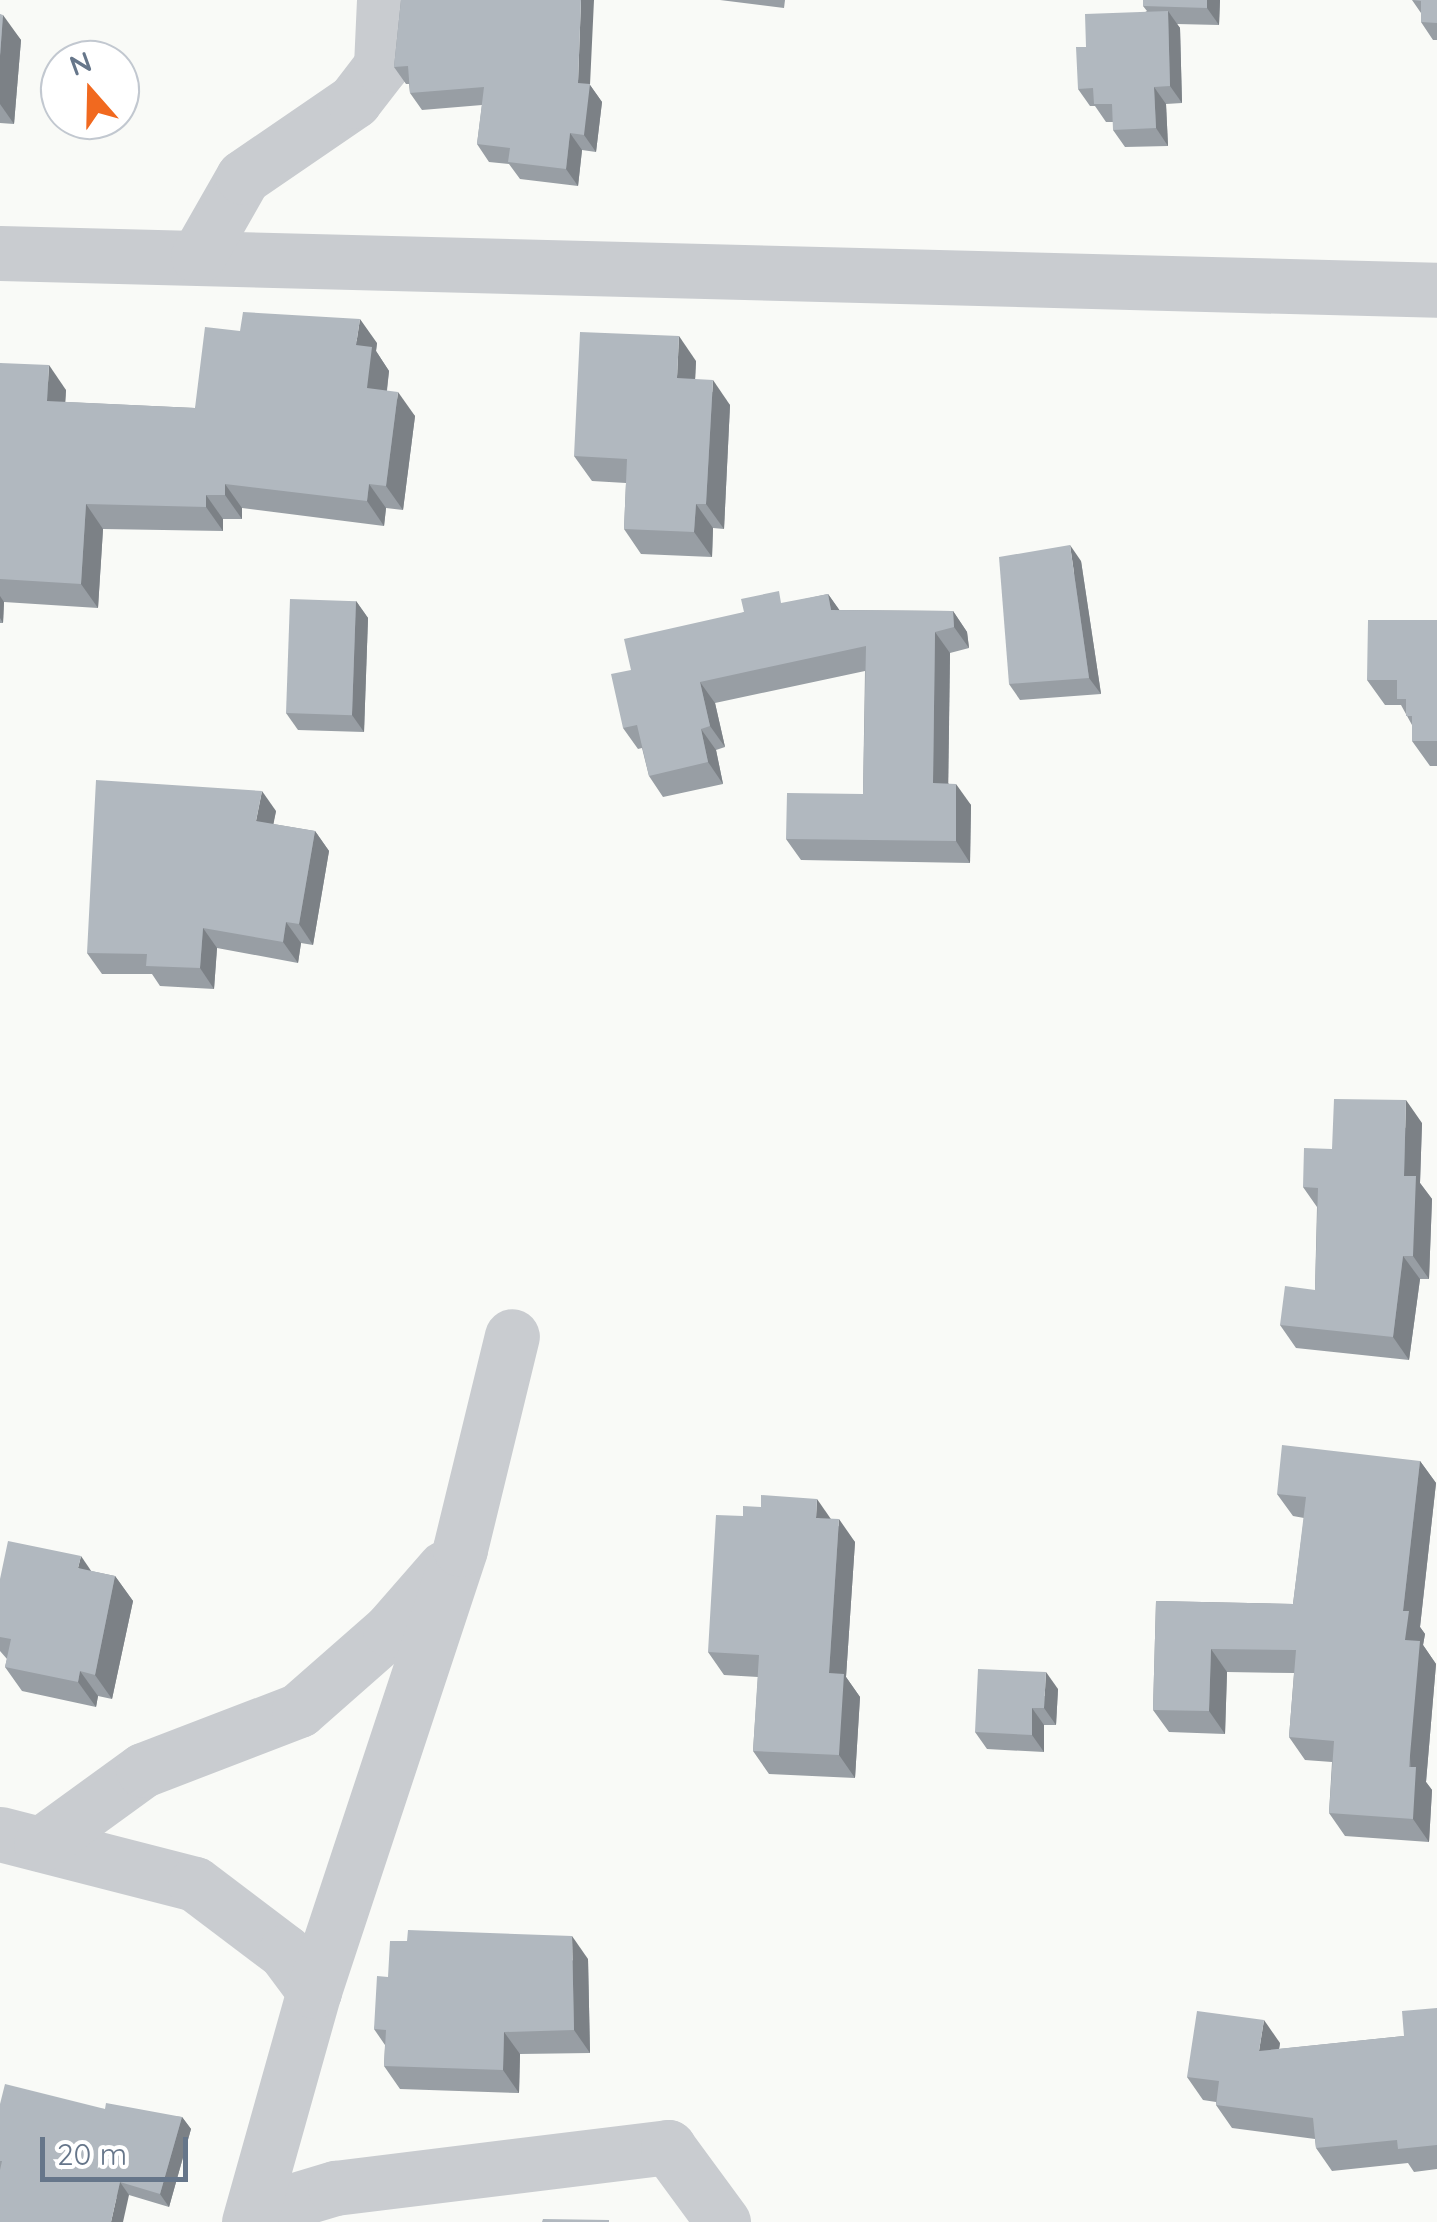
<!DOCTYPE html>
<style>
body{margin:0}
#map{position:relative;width:1437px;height:2222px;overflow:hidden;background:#f9faf7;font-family:Quicksand,sans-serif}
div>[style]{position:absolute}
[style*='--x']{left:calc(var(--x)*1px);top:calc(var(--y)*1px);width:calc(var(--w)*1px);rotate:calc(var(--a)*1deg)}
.minor>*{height:55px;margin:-27.5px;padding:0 27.5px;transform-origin:27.5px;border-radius:27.5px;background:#c9ccd0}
.wall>*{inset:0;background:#989ea4}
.shaded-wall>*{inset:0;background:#7c8186}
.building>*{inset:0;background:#b1b8bf;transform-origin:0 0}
span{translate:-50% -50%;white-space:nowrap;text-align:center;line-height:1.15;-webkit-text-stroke:10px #fff;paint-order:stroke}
.north{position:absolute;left:40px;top:40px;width:100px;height:100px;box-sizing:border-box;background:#fff;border:2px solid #c2c8d0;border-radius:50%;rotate:340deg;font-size:28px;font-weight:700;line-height:40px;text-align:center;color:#66768a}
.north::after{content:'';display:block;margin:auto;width:35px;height:45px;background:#f1691f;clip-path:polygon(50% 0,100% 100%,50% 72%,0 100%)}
.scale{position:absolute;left:40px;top:2137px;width:148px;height:45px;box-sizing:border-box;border:5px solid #66768a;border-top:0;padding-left:12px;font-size:30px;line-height:35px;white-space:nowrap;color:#66768a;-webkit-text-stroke:8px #fff;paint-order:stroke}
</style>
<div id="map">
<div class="minor">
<div style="--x:0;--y:253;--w:1437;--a:1.47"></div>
<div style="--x:198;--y:256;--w:91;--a:-60.3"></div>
<div style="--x:243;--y:177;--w:135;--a:-34.4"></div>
<div style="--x:354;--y:101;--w:44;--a:-52.4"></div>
<div style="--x:381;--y:66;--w:66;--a:-87.4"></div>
<div style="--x:0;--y:1834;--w:201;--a:14.4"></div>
<div style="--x:195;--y:1884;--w:113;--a:37.1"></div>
<div style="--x:285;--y:1952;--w:49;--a:53.4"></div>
<div style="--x:41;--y:1844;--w:126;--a:-36"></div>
<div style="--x:143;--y:1770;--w:167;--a:-21"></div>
<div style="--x:299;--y:1710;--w:121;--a:-41.3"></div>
<div style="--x:390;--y:1630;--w:82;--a:-48.9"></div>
<div style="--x:252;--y:2213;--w:87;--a:-16.8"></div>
<div style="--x:335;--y:2188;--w:336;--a:-7"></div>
<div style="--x:668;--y:2147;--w:93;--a:53.7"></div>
<div style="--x:249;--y:2222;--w:240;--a:-74.3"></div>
<div style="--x:314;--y:1991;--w:465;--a:-71.7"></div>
<div style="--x:460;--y:1549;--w:219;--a:-76.3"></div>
</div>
<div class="wall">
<div style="clip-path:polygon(401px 0,590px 85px,602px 102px,596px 152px,582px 150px,578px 186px,520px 179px,509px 164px,489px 162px,477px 144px,482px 105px,422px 110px,410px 93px,409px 84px,406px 84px,394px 67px)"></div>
<div style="clip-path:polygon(720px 0,785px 0,784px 8px)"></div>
<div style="clip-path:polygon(1143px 0,1220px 0,1219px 25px,1177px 24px,1180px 28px,1182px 103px,1166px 104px,1168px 146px,1125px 147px,1113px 130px,1113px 122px,1106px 122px,1095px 106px,1090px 106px,1078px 89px,1086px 47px,1147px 11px,1143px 6px)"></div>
<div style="clip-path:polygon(1412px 0,1437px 0,1437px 40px,1433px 40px,1421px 22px,1421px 13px)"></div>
<div style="clip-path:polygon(0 14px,21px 40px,14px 124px,0 123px)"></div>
<div style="clip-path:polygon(240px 331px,377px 343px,376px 351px,389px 371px,387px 391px,415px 416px,403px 510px,386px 508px,384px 526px,242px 508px,242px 519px,223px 519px,223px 531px,103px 529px,98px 608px,4px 602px,3px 623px,0 623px,0 363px,66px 390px,65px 402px,195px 408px)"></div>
<div style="clip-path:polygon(696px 361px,695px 379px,730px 405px,724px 529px,713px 528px,712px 557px,641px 554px,624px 529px,626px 483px,592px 481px,574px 456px)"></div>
<div style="clip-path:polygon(1081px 561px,1101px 694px,1020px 700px,1009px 684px)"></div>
<div style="clip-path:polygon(828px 594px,839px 610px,953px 611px,967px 632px,969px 648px,950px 653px,948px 783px,971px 805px,970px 863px,801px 860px,786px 839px,863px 794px,865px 671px,715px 703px,725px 747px,716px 750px,723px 784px,663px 797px,649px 776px,642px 748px,638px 749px,623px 728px,631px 670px,744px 612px)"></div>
<div style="clip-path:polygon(356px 601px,368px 618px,364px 732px,298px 730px,286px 713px)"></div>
<div style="clip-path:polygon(1437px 620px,1437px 766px,1430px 766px,1412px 741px,1412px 725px,1401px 705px,1385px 705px,1367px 680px)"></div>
<div style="clip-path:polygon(276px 811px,273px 824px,315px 831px,329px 851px,313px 945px,301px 943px,298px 963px,217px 948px,214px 989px,160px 986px,152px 974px,102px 974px,87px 953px)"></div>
<div style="clip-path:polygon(1422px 1123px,1420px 1183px,1432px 1199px,1429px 1279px,1420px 1279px,1409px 1360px,1296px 1348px,1280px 1325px,1315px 1290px,1317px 1207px,1303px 1187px,1332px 1149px)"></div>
<div style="clip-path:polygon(1420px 1461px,1436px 1483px,1420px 1627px,1425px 1634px,1423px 1645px,1436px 1664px,1426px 1782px,1432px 1790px,1429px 1842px,1345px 1836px,1329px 1813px,1332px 1762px,1305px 1760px,1289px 1737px,1294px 1673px,1227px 1672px,1225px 1734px,1169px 1732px,1153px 1710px,1156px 1601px,1293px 1604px,1304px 1518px,1293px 1516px,1277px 1494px)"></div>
<div style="clip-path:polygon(831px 1519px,855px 1542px,846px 1677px,860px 1697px,855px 1778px,769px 1774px,753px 1751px,758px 1677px,724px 1675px,708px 1652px)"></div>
<div style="clip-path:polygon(91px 1571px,115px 1576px,133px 1601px,112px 1699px,98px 1696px,96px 1707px,22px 1691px,5px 1667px,7px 1659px,0 1651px,0 1579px)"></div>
<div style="clip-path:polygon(1058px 1689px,1056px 1725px,1044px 1725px,1044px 1752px,987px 1749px,975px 1732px)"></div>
<div style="clip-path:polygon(588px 1959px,590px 2053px,520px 2054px,519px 2093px,400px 2089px,384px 2066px,385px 2045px,374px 2029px,388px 1977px)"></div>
<div style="clip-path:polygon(1437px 2008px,1437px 2169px,1414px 2172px,1408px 2163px,1332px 2171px,1316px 2148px,1315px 2139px,1232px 2128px,1216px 2105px,1216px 2102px,1203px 2100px,1187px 2077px,1280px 2043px,1279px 2049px,1404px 2036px)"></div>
<div style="clip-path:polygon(0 2104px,105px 2109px,182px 2117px,191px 2129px,169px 2207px,129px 2195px,0 2222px)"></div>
</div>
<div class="shaded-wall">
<div style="clip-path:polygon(581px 0,594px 0,590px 85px,602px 102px,596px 152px,584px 135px,578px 83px)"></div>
<div style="clip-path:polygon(1207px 0,1220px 0,1219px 25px,1207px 8px)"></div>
<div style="clip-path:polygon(1168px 11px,1180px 28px,1182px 103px,1170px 86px)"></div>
<div style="clip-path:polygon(3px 15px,21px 40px,14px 124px,0 104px,0 56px)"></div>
<div style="clip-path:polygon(1154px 87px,1166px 104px,1168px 146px,1156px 128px)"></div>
<div style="clip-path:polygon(570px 133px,582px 150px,578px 186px,566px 169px)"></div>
<div style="clip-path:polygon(360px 319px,377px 343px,376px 351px,389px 371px,384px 413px,367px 388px,356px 345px)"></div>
<div style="clip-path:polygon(679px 336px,696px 361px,694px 403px,677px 378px)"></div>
<div style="clip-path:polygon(49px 365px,66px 390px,64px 426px,47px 401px)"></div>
<div style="clip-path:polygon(713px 380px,730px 405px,724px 529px,706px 504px)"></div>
<div style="clip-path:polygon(398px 392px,415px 416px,403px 510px,386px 486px)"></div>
<div style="clip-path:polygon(225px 484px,242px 508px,242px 519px,225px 495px)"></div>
<div style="clip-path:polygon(369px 484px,386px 508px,384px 526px,367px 501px)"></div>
<div style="clip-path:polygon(206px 495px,223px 519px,223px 531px,206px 507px)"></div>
<div style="clip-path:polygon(86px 504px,103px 529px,98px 608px,81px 584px)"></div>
<div style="clip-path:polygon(696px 504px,713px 528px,712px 557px,694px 532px)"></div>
<div style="clip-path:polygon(1070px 545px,1081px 561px,1101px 694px,1089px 678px)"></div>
<div style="clip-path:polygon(828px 594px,843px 615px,831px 610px)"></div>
<div style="clip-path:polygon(0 596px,4px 602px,3px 623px,0 618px)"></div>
<div style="clip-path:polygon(356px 601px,368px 618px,364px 732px,352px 715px)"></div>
<div style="clip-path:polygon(953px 611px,967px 632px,969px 648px,954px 627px)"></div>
<div style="clip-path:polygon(935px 632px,950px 653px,948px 804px,933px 783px)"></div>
<div style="clip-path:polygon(700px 682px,715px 703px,725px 747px,710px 726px)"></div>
<div style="clip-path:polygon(701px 729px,716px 750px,723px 784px,708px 762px)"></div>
<div style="clip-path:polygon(956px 784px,971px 805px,970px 863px,956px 841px)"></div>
<div style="clip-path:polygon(262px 791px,276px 811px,270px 842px,256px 821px)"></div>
<div style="clip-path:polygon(315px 831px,329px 851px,313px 945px,299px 924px)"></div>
<div style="clip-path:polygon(286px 922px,301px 943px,298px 963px,283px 942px)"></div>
<div style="clip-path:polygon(203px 928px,217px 948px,214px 989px,200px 968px)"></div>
<div style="clip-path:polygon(1406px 1100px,1422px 1123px,1420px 1183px,1432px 1199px,1429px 1279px,1413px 1256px,1404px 1176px)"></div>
<div style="clip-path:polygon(1403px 1256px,1420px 1279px,1409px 1360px,1393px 1337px)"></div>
<div style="clip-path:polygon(1420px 1461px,1436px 1483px,1420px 1627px,1425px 1634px,1423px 1645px,1436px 1664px,1426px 1782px,1432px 1790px,1429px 1842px,1413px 1819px,1403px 1611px)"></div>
<div style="clip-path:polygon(817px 1499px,833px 1522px,816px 1518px)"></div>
<div style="clip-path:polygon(839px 1519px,855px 1542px,846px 1677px,860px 1697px,855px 1778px,839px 1755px,829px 1673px)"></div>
<div style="clip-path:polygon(81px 1556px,98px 1581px,78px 1568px)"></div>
<div style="clip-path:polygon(115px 1576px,133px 1601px,112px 1699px,95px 1675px)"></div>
<div style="clip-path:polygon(1211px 1649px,1227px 1672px,1225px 1734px,1209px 1711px)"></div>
<div style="clip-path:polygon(80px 1671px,98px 1696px,96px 1707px,78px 1682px)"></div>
<div style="clip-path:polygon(1046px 1672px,1058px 1689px,1056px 1725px,1044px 1708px)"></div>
<div style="clip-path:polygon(1032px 1708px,1044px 1725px,1044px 1752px,1032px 1735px)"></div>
<div style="clip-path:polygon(572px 1936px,588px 1959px,590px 2053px,574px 2030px)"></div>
<div style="clip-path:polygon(1264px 2020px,1280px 2043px,1275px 2074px,1259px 2051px)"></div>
<div style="clip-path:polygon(504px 2032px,520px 2054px,519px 2093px,503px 2070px)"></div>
<div style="clip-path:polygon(182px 2117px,191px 2129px,169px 2207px,160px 2194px)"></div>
<div style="clip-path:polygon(120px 2182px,129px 2195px,123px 2222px,111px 2222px)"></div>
</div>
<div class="building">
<div style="clip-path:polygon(401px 0,581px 0,578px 83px,590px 84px,584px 135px,570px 133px,566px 169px,508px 162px,510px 148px,477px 144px,484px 87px,410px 93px,408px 66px,394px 67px)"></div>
<div style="clip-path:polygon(1143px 0,1207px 0,1207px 8px,1143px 6px)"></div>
<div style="clip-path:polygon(1412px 0,1437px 0,1437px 23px,1421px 22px,1421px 1px)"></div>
<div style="clip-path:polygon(1168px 11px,1170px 86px,1154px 87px,1156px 128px,1113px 130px,1112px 104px,1094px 104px,1093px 88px,1078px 89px,1076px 47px,1086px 47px,1085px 14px)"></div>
<div style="clip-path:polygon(0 14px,3px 15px,0 56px)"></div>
<div style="clip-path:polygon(243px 312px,360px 319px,356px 345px,372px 347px,367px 388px,398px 392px,386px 486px,369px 484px,367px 501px,225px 484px,225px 495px,206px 495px,206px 507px,86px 504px,81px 584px,0 579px,0 363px,49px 365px,47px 401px,195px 408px,205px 327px,240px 331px)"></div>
<div style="clip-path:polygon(580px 332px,679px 336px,677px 378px,713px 380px,706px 504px,696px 504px,694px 532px,624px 529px,627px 459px,574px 456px)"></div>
<div style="clip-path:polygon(1070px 545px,1089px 678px,1009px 684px,999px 557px)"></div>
<div style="clip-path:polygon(779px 591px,781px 603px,828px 594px,831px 610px,953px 611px,954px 627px,935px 632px,933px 783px,956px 784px,956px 841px,786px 839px,787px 793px,863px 794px,866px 646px,700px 682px,710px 726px,701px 729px,708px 762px,649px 776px,637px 725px,623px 728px,611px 674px,631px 670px,624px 639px,744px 612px,741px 599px)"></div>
<div style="left:290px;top:599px;width:66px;height:114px;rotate:2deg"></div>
<div style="clip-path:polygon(1368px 620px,1437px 620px,1437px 741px,1412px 741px,1412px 716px,1406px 716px,1406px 699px,1397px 699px,1397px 680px,1367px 680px)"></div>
<div style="clip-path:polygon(96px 780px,262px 791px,256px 821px,315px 831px,299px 924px,286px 922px,283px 942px,203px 928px,200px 968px,146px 966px,147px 954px,87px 953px)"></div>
<div style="clip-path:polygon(1334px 1099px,1406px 1100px,1404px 1176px,1416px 1176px,1413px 1256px,1403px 1256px,1393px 1337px,1280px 1325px,1285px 1286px,1315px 1290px,1318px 1188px,1303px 1187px,1304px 1148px,1332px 1149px)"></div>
<div style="clip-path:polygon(1282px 1445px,1420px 1461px,1403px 1611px,1409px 1611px,1405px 1640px,1420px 1641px,1409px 1767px,1416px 1767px,1413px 1819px,1329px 1813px,1334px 1741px,1289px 1737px,1296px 1650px,1211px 1649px,1209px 1711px,1153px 1710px,1156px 1601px,1293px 1604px,1306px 1497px,1277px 1494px)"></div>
<div style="clip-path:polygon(761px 1495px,817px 1499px,816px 1518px,839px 1519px,829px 1673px,844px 1674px,839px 1755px,753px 1751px,759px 1655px,708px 1652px,716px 1515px,743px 1516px,743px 1506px,761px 1507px)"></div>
<div style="clip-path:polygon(8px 1541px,81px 1556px,78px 1568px,115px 1576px,95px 1675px,80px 1671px,78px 1682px,5px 1667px,11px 1639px,0 1637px,0 1579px)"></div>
<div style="clip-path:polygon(978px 1669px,1046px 1672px,1044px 1708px,1032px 1708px,1032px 1735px,975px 1732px)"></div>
<div style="clip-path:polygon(408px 1930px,572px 1936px,574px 2030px,504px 2032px,503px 2070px,384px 2066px,386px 2030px,374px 2029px,377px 1976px,388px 1977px,390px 1941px,407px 1941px)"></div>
<div style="clip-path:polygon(1437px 2008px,1437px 2145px,1398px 2149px,1397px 2140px,1316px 2148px,1313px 2118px,1216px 2105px,1219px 2081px,1187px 2077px,1197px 2011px,1264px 2020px,1259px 2051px,1404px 2036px,1402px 2011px)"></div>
<div style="clip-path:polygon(5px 2084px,105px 2109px,106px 2103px,182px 2117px,160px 2194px,120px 2182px,111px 2222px,0 2222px,0 2170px,2px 2161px,0 2161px,0 2104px)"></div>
<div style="clip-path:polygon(543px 2219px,609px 2220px,609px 2222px,542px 2222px)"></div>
</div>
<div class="north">N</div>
<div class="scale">20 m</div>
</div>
